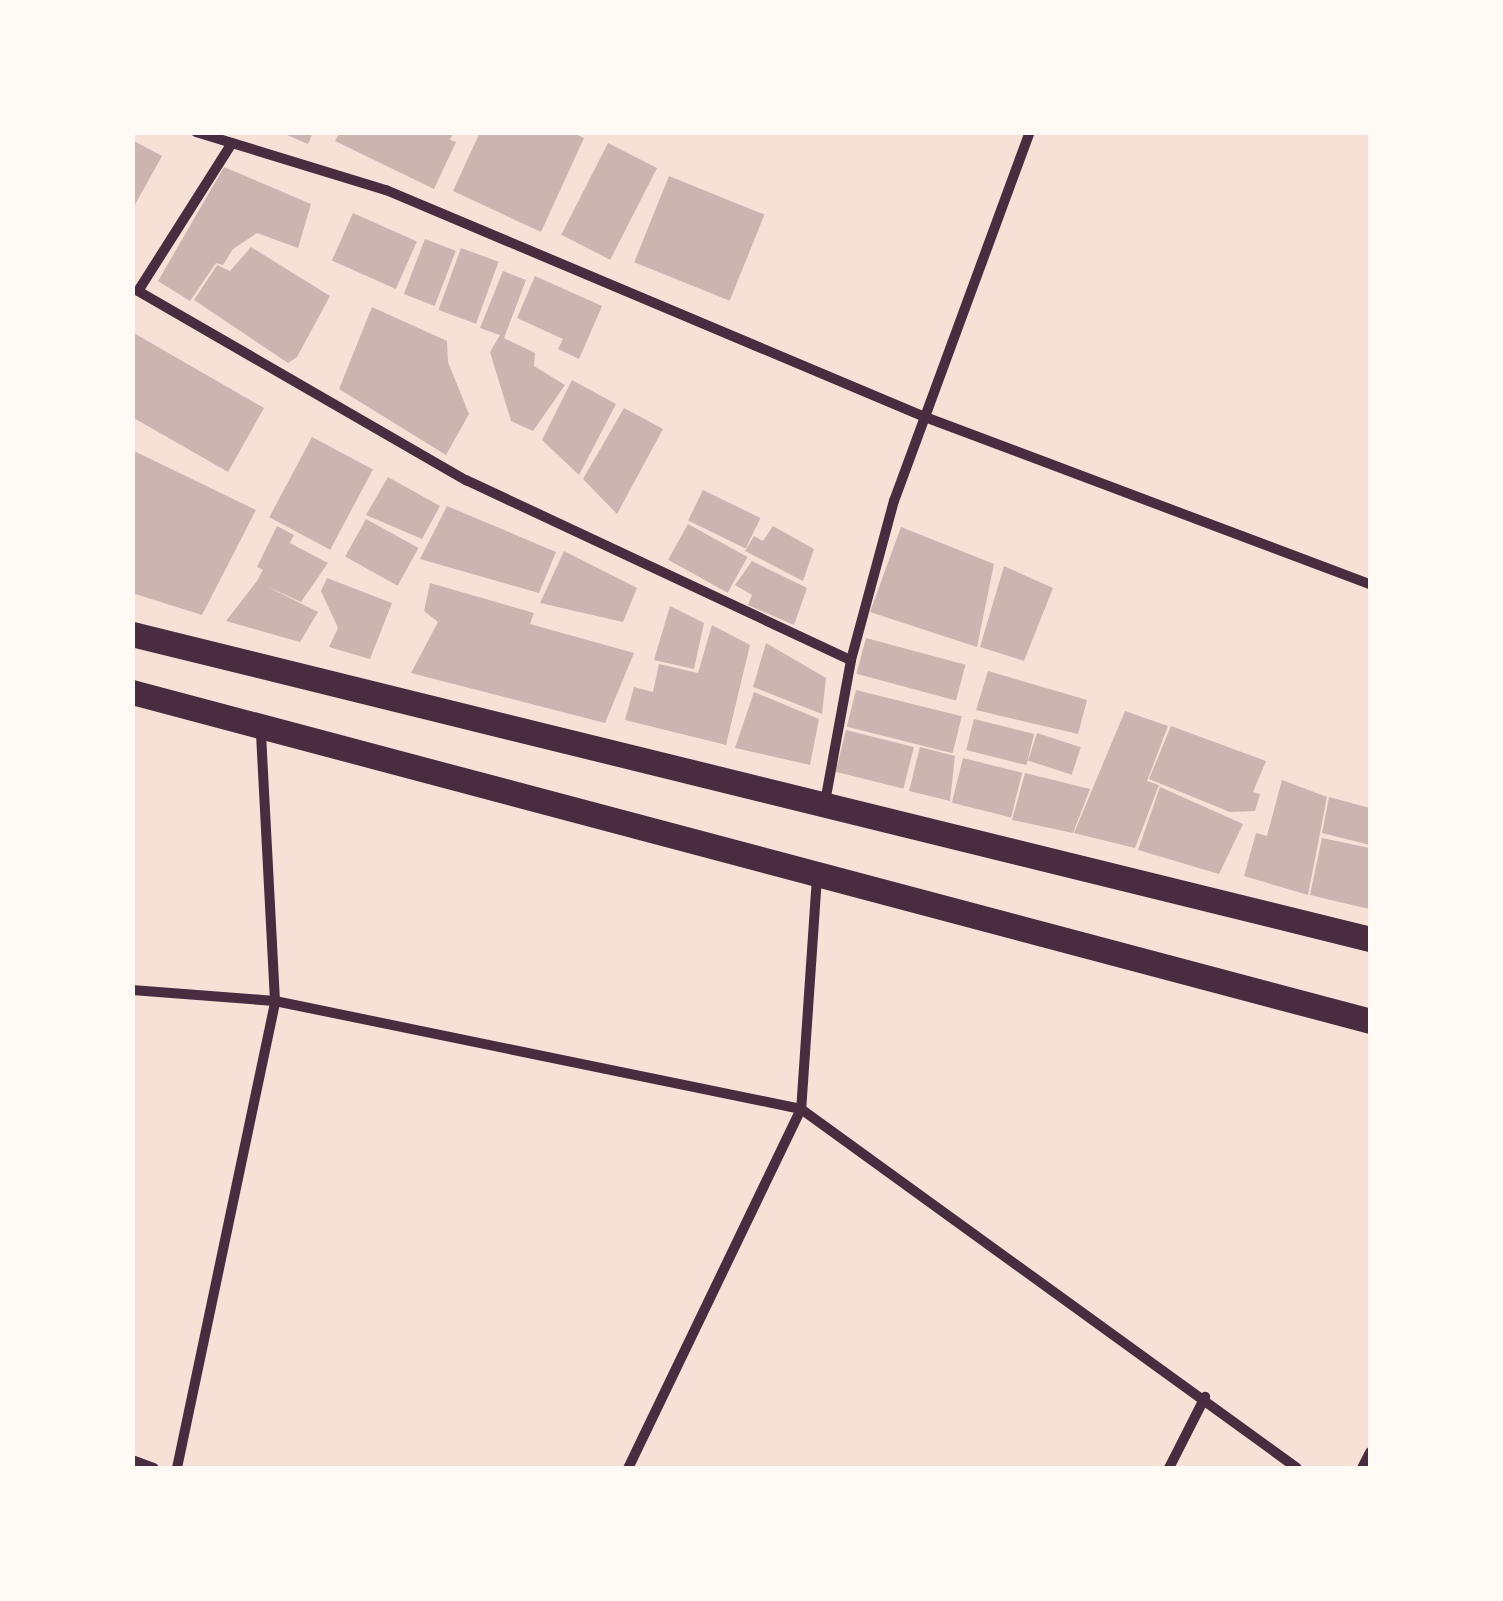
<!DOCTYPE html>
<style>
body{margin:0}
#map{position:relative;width:1503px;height:1601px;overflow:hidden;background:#f7e1d7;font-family:"Sofia Sans Condensed",sans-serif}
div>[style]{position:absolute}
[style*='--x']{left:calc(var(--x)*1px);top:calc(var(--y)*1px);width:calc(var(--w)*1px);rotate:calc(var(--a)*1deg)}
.building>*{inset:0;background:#ccb4b1;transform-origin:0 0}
.minor>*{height:10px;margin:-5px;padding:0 5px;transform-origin:5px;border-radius:5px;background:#4a2c40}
.primary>*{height:25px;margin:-12.5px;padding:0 12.5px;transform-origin:12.5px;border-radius:12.5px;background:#4a2c40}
span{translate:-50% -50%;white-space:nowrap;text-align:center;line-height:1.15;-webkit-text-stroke:8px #fffaf5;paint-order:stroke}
.frame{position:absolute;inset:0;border:135px solid #fffaf5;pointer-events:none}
</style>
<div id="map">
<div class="building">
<div style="clip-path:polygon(280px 132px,313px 132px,308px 144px)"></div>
<div style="clip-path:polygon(340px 132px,454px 132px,450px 140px,456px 142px,434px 189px,335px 141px)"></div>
<div style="clip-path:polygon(480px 132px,571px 132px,584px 138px,541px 232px,453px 191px)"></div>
<div style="clip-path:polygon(132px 140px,162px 156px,132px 210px)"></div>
<div style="left:608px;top:143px;width:55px;height:103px;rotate:27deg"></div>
<div style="clip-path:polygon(224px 167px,311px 204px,298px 248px,257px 233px,233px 249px,223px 265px,216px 263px,190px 301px,158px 281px)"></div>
<div style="left:669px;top:176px;width:103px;height:93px;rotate:22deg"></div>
<div style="left:353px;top:213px;width:70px;height:52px;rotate:24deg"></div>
<div style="left:425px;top:239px;width:33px;height:59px;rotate:21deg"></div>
<div style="clip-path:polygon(251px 247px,330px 296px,297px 357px,288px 363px,194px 300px,217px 265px,230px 271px)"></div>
<div style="left:461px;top:248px;width:40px;height:66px;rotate:20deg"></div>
<div style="clip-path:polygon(503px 271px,526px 280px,504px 338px,535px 353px,534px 366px,565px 385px,533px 431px,511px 421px,490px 352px,500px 335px,480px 328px)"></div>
<div style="clip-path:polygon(535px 276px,602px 306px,579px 359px,558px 349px,563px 339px,517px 318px)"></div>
<div style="clip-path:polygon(372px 307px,447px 341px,448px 362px,469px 414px,446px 455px,339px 389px)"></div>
<div style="clip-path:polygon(132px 332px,264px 408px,228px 472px,132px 417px)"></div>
<div style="clip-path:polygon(572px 380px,616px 404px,579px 475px,542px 440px)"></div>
<div style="clip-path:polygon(624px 408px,663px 429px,617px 514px,583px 479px)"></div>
<div style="left:312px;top:437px;width:69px;height:91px;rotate:28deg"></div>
<div style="clip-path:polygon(134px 451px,256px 510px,202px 615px,132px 593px)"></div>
<div style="clip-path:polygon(388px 477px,440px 506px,422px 539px,366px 515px)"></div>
<div style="left:703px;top:490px;width:64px;height:34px;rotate:26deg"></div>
<div style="clip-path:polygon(447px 506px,556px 552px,539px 593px,420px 559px)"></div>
<div style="left:366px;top:519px;width:60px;height:43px;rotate:29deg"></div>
<div style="left:688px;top:524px;width:68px;height:41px;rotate:29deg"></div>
<div style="clip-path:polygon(277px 526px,294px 535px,290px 543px,328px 563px,301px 602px,266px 586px,318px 612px,300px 642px,226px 621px,257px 581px,263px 570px,257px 567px)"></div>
<div style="clip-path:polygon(773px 526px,814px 549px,803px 581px,745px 551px,754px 536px,763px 541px)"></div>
<div style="clip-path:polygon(901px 527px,994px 564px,977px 647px,870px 612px)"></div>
<div style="clip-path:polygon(564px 551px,637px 588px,623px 622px,540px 603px)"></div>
<div style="clip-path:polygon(752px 561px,807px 588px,794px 625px,748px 605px,752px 595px,735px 585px)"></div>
<div style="clip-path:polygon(1004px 566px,1053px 588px,1024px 661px,980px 647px)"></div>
<div style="clip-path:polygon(327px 578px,392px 603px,370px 659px,329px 647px,338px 628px,321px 591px)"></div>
<div style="clip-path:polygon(430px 583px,534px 613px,530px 624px,634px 653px,605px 723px,411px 673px,438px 622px,424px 611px)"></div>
<div style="clip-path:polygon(670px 606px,704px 623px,694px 669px,654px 660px)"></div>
<div style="clip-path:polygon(712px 625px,750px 645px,726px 745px,625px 720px,634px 687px,653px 692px,659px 664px,698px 673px)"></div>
<div style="left:866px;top:638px;width:103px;height:37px;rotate:15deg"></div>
<div style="clip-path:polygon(766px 643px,826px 678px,822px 714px,753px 687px)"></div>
<div style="clip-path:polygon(988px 671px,1087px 700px,1078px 734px,976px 710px)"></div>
<div style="left:856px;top:690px;width:109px;height:38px;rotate:14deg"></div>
<div style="clip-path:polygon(754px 692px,819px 719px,810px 765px,735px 748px)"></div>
<div style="clip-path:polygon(1125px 711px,1168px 726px,1147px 781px,1159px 785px,1135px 848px,1074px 833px)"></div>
<div style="left:974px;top:719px;width:62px;height:32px;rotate:14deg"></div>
<div style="clip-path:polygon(1171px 726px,1266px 761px,1253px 792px,1260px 794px,1255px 811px,1230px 812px,1149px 779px)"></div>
<div style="left:846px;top:730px;width:70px;height:43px;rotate:14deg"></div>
<div style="left:1037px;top:733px;width:46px;height:29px;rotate:18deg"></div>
<div style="clip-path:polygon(920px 747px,955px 756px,950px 801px,909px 791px)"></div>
<div style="left:963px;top:758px;width:61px;height:46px;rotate:14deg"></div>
<div style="clip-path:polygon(1025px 773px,1090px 789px,1073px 833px,1012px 820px)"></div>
<div style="clip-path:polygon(1282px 780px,1327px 797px,1308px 895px,1244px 876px,1256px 833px,1267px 836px)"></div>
<div style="clip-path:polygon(1160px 787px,1243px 824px,1219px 874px,1138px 850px)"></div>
<div style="clip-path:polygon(1329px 797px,1370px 808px,1370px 845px,1322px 833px)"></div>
<div style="clip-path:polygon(1322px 838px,1370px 848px,1369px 909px,1310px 895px)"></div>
</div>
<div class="minor">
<div style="--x:196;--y:132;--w:199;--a:17"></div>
<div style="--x:386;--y:190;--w:585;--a:22.84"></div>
<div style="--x:925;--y:417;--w:475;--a:20.6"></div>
<div style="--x:232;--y:143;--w:175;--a:122.4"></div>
<div style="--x:138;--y:291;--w:379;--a:30"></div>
<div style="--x:466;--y:480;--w:425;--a:25.1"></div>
<div style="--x:825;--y:802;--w:144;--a:-79.6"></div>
<div style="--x:851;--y:660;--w:165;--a:-74.9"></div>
<div style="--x:894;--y:501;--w:393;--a:-69.8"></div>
<div style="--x:817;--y:877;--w:233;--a:93.9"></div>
<div style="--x:801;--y:1109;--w:612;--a:35.9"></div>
<div style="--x:132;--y:990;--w:143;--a:4.4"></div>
<div style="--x:275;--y:1001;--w:537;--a:11.6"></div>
<div style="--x:801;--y:1109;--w:399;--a:115.7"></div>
<div style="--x:132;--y:1460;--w:23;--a:20"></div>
<div style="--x:177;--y:1468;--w:477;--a:-78.1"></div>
<div style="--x:275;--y:1001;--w:271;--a:-93"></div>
<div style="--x:1169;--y:1468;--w:80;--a:-63.1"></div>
<div style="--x:1362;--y:1468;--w:18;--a:-63"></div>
</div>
<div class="primary">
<div style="--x:132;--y:634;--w:1275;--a:13.84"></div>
<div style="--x:132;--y:692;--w:1281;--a:14.88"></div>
</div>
<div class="frame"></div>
</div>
